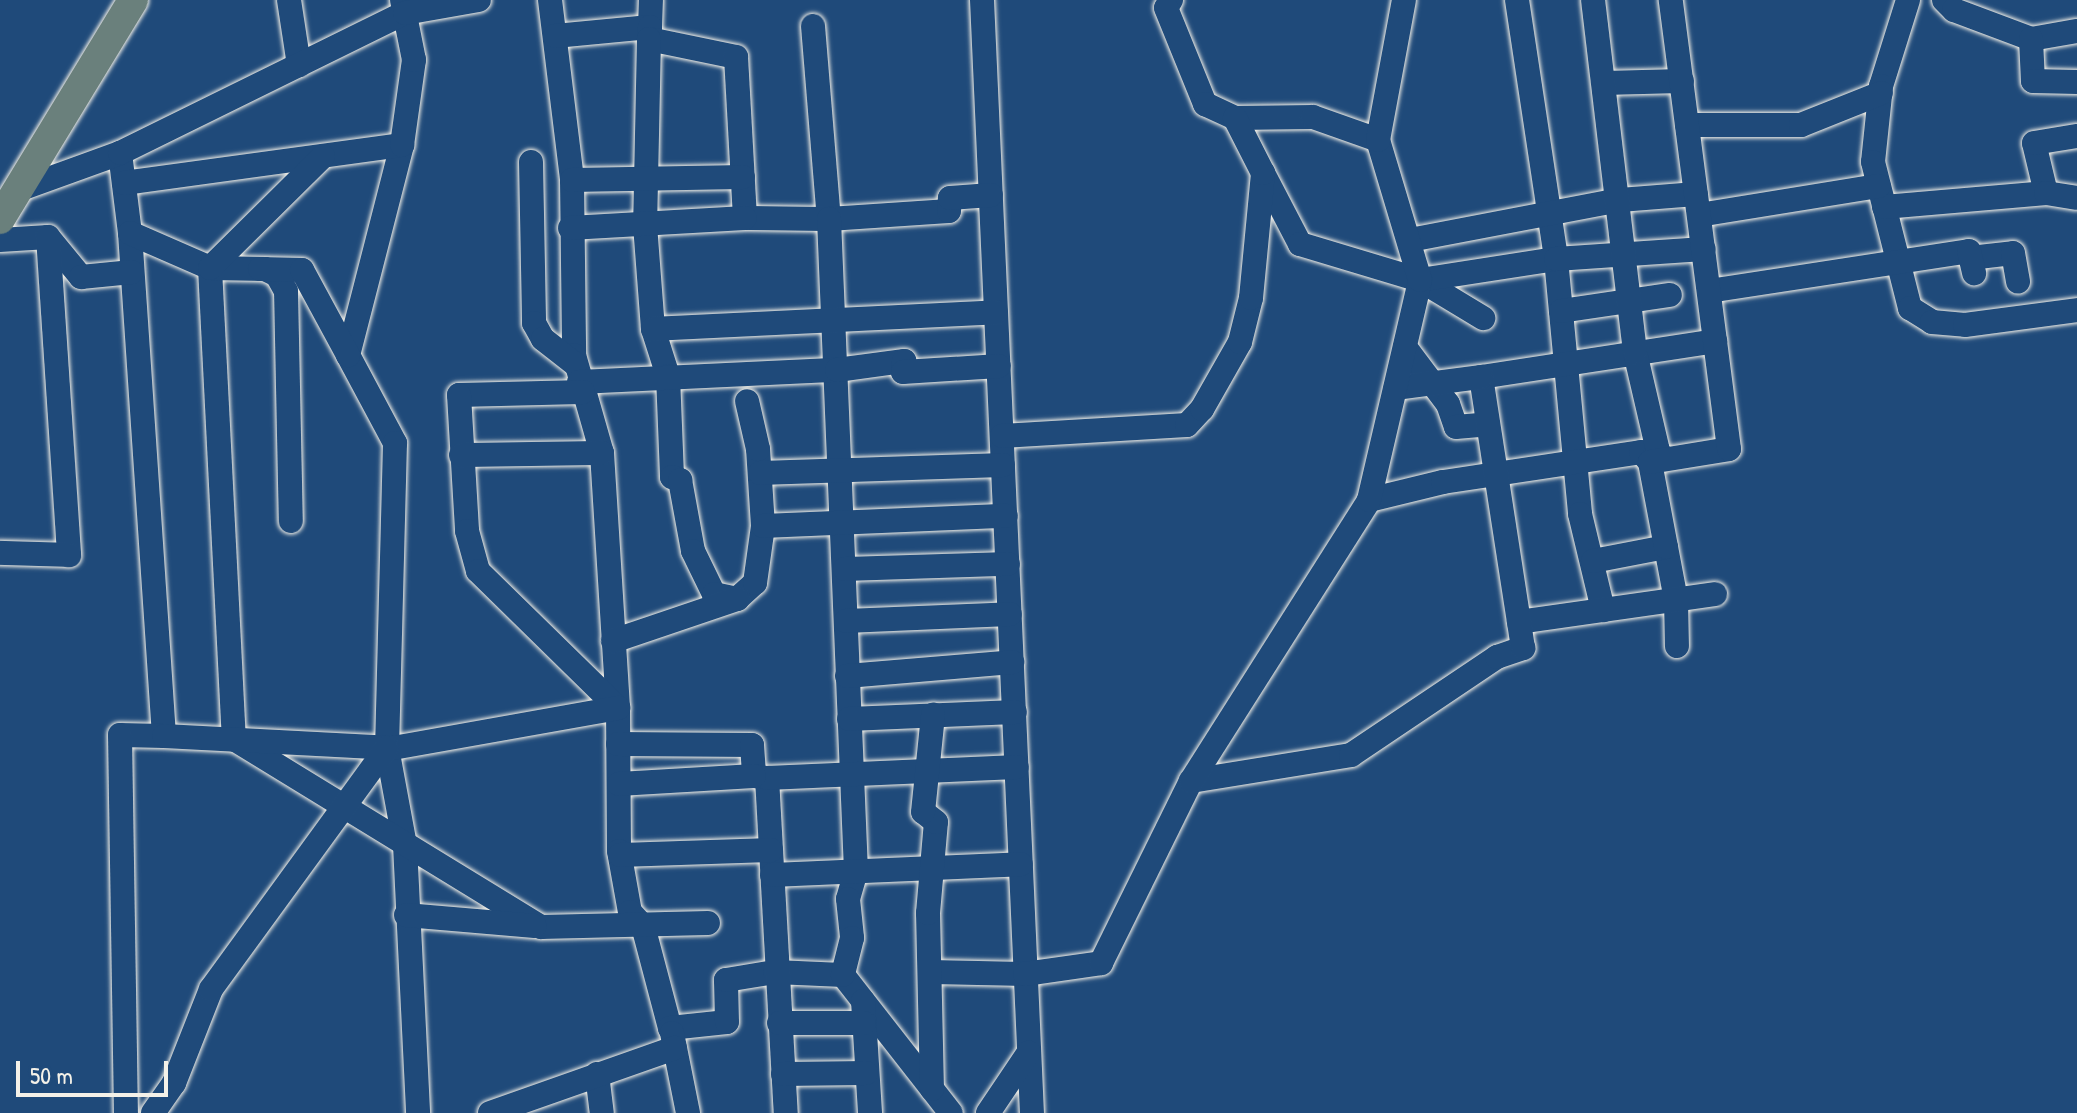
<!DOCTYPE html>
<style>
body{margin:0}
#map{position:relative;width:2077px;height:1113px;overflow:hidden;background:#1f4a7a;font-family:"Patrick Hand",sans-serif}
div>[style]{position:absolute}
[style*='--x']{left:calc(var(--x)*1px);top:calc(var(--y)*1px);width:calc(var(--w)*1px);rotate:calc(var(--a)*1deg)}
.roads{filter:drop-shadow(0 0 2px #f4f1e8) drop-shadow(0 0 2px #f4f1e8)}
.minor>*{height:24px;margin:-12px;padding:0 12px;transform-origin:12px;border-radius:12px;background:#1f4a7a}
.major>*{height:30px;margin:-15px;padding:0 15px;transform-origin:15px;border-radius:15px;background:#6a807c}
span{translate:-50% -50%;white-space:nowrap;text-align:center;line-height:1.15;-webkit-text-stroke:8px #1f4a7a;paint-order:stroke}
.scale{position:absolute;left:16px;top:1061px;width:152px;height:36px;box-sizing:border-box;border:4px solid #f4f1e8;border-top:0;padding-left:10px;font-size:24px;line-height:28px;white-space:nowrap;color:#f4f1e8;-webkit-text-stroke:6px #1f4a7a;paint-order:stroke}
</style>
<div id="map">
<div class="roads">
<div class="minor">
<div style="--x:289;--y:0;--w:66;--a:81.3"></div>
<div style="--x:550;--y:0;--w:181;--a:83"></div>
<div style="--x:572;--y:180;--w:175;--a:89.3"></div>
<div style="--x:574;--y:355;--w:102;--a:74.1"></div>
<div style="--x:602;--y:453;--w:256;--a:86.4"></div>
<div style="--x:618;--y:708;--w:143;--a:89.6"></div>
<div style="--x:619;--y:851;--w:62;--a:79.8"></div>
<div style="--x:630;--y:912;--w:19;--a:47"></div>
<div style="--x:643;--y:926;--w:106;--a:75.2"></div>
<div style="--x:670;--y:1028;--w:57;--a:-6"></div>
<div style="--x:727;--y:1022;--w:42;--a:-91.4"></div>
<div style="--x:726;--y:980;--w:50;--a:-9.3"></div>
<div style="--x:775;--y:972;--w:68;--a:2.5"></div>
<div style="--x:843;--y:975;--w:175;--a:52"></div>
<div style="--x:982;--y:0;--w:1114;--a:87.43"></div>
<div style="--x:1171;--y:0;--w:9;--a:122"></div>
<div style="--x:1166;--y:8;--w:104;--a:67.9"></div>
<div style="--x:1205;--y:104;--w:33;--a:25"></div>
<div style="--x:1235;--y:118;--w:78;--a:-0.7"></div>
<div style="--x:1313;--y:117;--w:69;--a:19.5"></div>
<div style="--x:1517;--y:0;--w:262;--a:81.4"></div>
<div style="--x:1556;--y:259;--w:256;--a:84.6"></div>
<div style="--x:1580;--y:514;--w:99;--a:76.5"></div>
<div style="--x:1908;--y:0;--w:90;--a:107.4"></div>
<div style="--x:1881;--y:86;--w:76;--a:96"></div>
<div style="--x:1873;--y:162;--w:151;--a:75.8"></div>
<div style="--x:1910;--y:308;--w:26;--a:32"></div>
<div style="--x:1932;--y:322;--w:33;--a:5"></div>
<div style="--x:1965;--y:325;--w:113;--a:-7.6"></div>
<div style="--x:1944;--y:0;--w:14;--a:45"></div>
<div style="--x:1954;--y:10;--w:82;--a:20.6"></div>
<div style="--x:2031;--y:39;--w:47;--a:-9.9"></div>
<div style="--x:813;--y:26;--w:194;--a:85.3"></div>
<div style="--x:829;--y:219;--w:120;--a:-3.8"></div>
<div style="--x:949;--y:211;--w:13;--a:-86"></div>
<div style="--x:950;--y:198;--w:41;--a:-4.2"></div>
<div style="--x:650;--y:27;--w:27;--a:-88"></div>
<div style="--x:555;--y:36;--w:95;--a:-5.4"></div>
<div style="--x:650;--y:27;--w:12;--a:95"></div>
<div style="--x:649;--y:39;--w:89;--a:11.7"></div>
<div style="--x:736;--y:57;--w:161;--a:86.8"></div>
<div style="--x:745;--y:218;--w:84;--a:0.7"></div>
<div style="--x:829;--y:219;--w:653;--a:87.63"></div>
<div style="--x:856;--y:871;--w:29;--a:106"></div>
<div style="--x:848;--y:899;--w:39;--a:84"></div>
<div style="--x:852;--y:938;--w:38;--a:104"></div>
<div style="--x:649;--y:39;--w:186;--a:91.2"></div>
<div style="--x:645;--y:225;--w:104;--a:85.6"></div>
<div style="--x:653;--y:329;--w:49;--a:72.3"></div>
<div style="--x:668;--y:376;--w:101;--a:87.7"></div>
<div style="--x:672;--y:477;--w:9;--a:21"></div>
<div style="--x:680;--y:480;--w:72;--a:79.6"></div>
<div style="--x:693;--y:551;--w:48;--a:64"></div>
<div style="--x:714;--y:594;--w:24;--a:12"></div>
<div style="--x:737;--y:599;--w:24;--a:-42"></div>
<div style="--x:755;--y:583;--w:58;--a:-82"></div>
<div style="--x:763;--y:526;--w:77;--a:-93.7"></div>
<div style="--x:758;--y:449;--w:49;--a:-102.9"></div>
<div style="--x:2031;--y:39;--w:42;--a:87.3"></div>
<div style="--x:2033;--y:81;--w:44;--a:1.3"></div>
<div style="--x:1604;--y:83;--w:78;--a:-1.5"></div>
<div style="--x:1687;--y:125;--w:114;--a:0"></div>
<div style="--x:1801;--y:125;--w:86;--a:-21.8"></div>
<div style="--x:402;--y:145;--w:217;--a:104.4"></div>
<div style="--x:348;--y:355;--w:100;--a:61.9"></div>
<div style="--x:395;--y:443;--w:305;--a:91.5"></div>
<div style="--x:387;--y:748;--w:99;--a:79.5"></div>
<div style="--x:405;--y:845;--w:268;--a:87.2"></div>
<div style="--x:120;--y:153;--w:81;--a:82.9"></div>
<div style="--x:130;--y:233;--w:504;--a:86.13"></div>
<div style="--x:164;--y:736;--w:44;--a:-178.7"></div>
<div style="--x:120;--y:735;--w:378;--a:89.1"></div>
<div style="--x:531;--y:162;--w:161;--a:88.9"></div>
<div style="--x:534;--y:323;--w:18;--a:61"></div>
<div style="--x:543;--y:339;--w:41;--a:38"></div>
<div style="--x:1263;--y:173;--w:80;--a:62.5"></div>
<div style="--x:1300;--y:244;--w:125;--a:16.7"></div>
<div style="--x:1420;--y:280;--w:74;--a:31.1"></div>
<div style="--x:572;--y:180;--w:171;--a:-1"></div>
<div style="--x:124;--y:183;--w:281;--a:-7.8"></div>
<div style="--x:402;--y:145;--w:86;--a:-82"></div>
<div style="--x:414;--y:60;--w:61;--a:-101.3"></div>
<div style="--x:18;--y:190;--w:109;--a:-19.9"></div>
<div style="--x:120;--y:153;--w:318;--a:-26.2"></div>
<div style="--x:405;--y:13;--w:75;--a:-10"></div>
<div style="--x:2046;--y:193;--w:51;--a:-103.5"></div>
<div style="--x:2034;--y:143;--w:44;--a:-9.2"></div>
<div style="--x:1884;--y:207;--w:163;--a:-4.9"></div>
<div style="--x:2046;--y:193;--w:31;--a:9"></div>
<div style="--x:1699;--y:215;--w:182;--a:-9.2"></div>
<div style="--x:570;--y:228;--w:175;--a:-3.3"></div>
<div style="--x:130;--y:233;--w:87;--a:23.6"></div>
<div style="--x:210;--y:268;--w:472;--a:87.1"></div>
<div style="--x:234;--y:739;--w:360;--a:31.5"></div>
<div style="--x:541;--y:927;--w:167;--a:-1.4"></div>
<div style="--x:48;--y:237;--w:52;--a:50.5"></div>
<div style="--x:81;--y:277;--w:51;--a:-5.6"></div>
<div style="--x:0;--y:240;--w:48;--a:-3.6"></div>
<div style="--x:48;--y:237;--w:319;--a:86.2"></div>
<div style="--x:69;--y:555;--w:69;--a:-178.3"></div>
<div style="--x:1410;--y:240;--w:214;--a:-10.8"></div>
<div style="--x:1620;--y:200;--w:76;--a:-4.5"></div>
<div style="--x:1970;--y:258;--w:43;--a:-6.6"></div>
<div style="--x:2013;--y:253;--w:29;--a:80"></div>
<div style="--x:210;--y:268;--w:55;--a:1"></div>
<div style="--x:265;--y:269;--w:13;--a:27"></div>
<div style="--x:277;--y:275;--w:18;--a:61"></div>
<div style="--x:286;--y:291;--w:230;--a:88.8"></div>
<div style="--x:210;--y:268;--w:159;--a:-44.7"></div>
<div style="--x:260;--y:269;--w:42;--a:1.4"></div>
<div style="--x:302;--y:270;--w:97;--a:61.6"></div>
<div style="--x:1420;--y:280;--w:138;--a:-8.8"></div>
<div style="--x:1556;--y:259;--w:148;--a:-3.9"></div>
<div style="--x:1709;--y:291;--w:263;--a:-8.7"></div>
<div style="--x:1969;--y:251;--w:23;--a:77"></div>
<div style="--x:1561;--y:311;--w:110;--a:-8.4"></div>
<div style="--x:653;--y:329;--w:343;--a:-2.8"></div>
<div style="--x:1405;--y:347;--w:71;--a:53"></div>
<div style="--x:1448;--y:404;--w:24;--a:71"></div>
<div style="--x:1456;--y:427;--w:32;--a:-5"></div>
<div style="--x:1481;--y:377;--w:237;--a:-8.7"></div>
<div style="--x:579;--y:382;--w:258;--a:-2.7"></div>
<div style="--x:837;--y:370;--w:68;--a:-7.7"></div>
<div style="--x:904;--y:361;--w:11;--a:95"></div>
<div style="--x:903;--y:372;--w:96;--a:-3.6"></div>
<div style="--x:583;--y:392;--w:124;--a:178.6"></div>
<div style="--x:459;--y:395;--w:136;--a:86.6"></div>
<div style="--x:467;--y:531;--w:41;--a:74.6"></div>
<div style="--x:478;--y:571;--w:196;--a:44.4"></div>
<div style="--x:1002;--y:436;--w:185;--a:-3.4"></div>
<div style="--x:1187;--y:425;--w:22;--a:-47"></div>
<div style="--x:1202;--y:409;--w:77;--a:-60.4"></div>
<div style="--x:1240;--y:342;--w:45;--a:-76"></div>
<div style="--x:1251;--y:298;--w:126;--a:-84.5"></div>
<div style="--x:1263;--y:173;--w:62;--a:-117"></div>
<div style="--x:461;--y:455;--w:141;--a:-0.8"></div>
<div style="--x:760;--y:473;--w:243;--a:-1.9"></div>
<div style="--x:1369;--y:500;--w:76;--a:-13.7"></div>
<div style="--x:1443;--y:482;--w:200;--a:-8.6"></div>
<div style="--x:1641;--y:452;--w:13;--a:48"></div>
<div style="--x:1650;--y:462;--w:14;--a:-54"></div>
<div style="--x:1658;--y:451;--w:102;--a:-103.1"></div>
<div style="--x:1635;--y:352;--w:354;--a:-96.8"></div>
<div style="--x:763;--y:526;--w:243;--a:-2.4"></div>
<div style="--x:1666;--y:547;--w:54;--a:79.3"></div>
<div style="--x:1676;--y:600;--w:46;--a:88.8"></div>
<div style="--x:1593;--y:561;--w:74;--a:-10.9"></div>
<div style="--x:1666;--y:547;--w:86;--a:-100.7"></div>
<div style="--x:1650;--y:462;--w:80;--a:-9.3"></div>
<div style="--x:1729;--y:449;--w:453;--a:-97.4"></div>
<div style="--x:845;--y:569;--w:163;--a:-1.8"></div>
<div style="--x:846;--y:621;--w:164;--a:-2.4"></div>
<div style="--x:1519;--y:622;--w:198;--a:-8.1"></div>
<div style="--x:613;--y:641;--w:131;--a:-18.7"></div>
<div style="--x:847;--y:676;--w:166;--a:-4.8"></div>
<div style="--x:849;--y:719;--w:166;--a:-2.4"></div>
<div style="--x:164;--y:736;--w:229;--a:3"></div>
<div style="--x:393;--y:748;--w:229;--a:-10.1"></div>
<div style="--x:618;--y:744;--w:134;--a:0.4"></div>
<div style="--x:752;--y:745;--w:31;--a:86"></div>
<div style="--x:754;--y:776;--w:13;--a:9"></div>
<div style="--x:767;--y:778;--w:336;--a:86.8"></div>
<div style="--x:767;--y:778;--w:250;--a:-2.5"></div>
<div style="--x:1191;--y:781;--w:162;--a:-9.2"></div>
<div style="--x:1351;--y:755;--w:176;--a:-33.9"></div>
<div style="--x:1497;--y:657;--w:28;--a:-19"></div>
<div style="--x:1523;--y:648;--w:274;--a:-98.8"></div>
<div style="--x:1481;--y:377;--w:86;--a:172.6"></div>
<div style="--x:619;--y:784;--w:135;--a:-3.4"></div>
<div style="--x:620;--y:855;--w:151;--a:-1.9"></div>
<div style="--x:772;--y:875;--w:249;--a:-2.5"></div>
<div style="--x:406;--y:915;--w:129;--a:4.9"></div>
<div style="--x:931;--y:972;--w:94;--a:1.2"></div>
<div style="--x:1025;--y:974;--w:77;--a:-8.2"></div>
<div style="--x:1101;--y:963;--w:203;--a:-63.7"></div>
<div style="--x:1191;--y:781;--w:333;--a:-57.6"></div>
<div style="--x:1369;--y:500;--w:226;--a:-76.9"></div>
<div style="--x:1420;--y:280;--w:146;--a:-106.7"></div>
<div style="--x:1378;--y:140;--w:142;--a:-79.5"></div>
<div style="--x:863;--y:1001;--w:112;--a:86.4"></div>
<div style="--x:779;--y:1023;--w:85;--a:0"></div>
<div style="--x:672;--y:1033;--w:82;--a:78.7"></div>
<div style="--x:597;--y:1074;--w:39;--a:83"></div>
<div style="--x:783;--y:1074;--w:83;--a:-0.7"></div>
<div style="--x:932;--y:1089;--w:176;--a:-91.3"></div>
<div style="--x:928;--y:913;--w:91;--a:-85"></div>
<div style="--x:936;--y:822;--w:16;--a:-142"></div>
<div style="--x:923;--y:812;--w:98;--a:-84.1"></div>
<div style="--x:153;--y:1113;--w:37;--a:-55"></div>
<div style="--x:174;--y:1083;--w:101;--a:-68.5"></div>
<div style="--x:211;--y:989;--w:298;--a:-53.9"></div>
<div style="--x:490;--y:1113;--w:196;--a:-19.4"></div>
<div style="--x:988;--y:1113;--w:73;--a:-56.1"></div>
</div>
<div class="major">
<div style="--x:0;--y:219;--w:256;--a:-58.7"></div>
</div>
</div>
<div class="scale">50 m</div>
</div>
